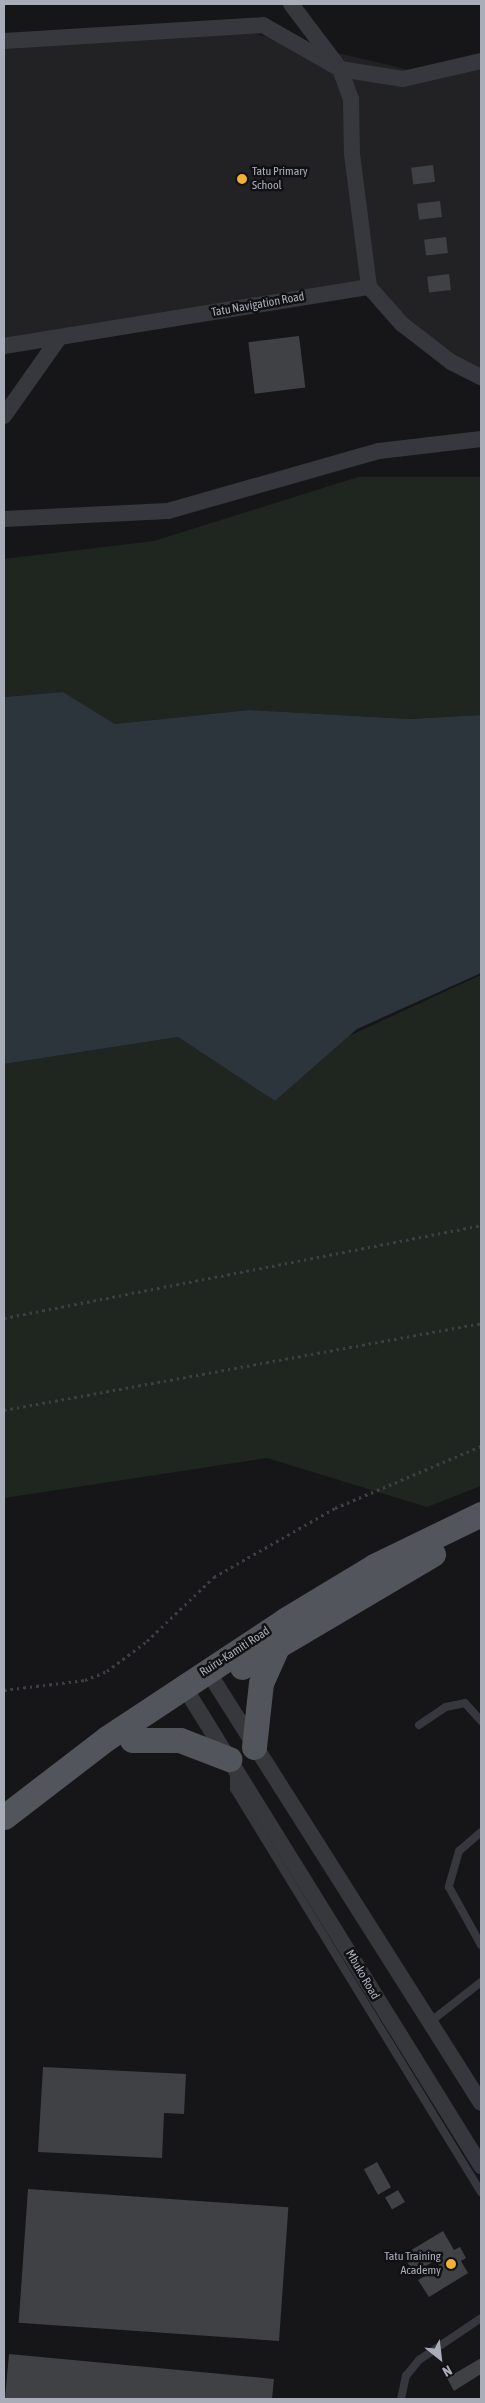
<!DOCTYPE html>
<style>
body{margin:0}
#map{position:relative;width:485px;height:2403px;overflow:hidden;background:#161618;font-family:"Asap Condensed",sans-serif}
div>[style]{position:absolute}
[style*='--x']{left:calc(var(--x)*1px);top:calc(var(--y)*1px);width:calc(var(--w)*1px);rotate:calc(var(--a)*1deg)}
.built>*{inset:0;background:#222225}
.green>*{inset:0;background:#1e261f}
.water>*{inset:0;background:#2c353c}
.building>*{inset:0;background:#404145;transform-origin:0 0}
.path>*{height:3px;margin-top:-1.5px;transform-origin:0;background:repeating-linear-gradient(90deg,#3d3f44 0 2.5px,transparent 0 6.5px)}
.lane>*{height:8px;margin:-4px;padding:0 4px;transform-origin:4px;border-radius:4px;background:#37383d}
.street>*{height:16px;margin:-8px;padding:0 8px;transform-origin:8px;border-radius:8px;background:#37383d}
.primary>*{height:25px;margin:-12.5px;padding:0 12.5px;transform-origin:12.5px;border-radius:12.5px;background:#53555c}
.dots>*{width:14px;height:14px;translate:-50% -50%;box-sizing:border-box;border:2px solid #111113;border-radius:50%}
span{translate:-50% -50%;white-space:nowrap;text-align:center;line-height:1.15;-webkit-text-stroke:5px #111113;paint-order:stroke}
.poi-label{font-size:12px;color:#a8adb8}
.left{translate:0 -50%;text-align:left}
.right{translate:-100% -50%;text-align:right}
.street-label{font-size:12px;color:#a8adb8}
.frame{position:absolute;inset:0;border:5px solid #a8adb8;pointer-events:none}
.north{position:absolute;left:415px;top:2333px;width:50px;height:50px;-webkit-text-stroke:4px #111113;paint-order:stroke;rotate:151deg;font-size:14px;font-weight:700;line-height:20px;text-align:center;color:#a8adb8}
.north::after{content:'';display:block;margin:auto;width:18px;height:22px;background:#a8adb8;clip-path:polygon(50% 0,100% 100%,50% 72%,0 100%)}
</style>
<div id="map">
<div class="built">
<div style="clip-path:polygon(248px 32px,410px 70px,481px 54px,481px 377px,369px 287px,4px 352px,4px 41px)"></div>
</div>
<div class="green">
<div style="clip-path:polygon(358px 477px,481px 477px,481px 715px,410px 719px,249px 710px,115px 724px,63px 692px,4px 697px,4px 559px,154px 541px)"></div>
<div style="clip-path:polygon(481px 975px,481px 1486px,427px 1507px,267px 1458px,4px 1498px,4px 1064px,178px 1037px,275px 1101px,349px 1036px)"></div>
</div>
<div class="water">
<div style="clip-path:polygon(63px 692px,115px 724px,249px 710px,410px 719px,481px 715px,481px 973px,357px 1029px,275px 1101px,178px 1037px,4px 1064px,4px 697px)"></div>
</div>
<div class="building">
<div style="left:433px;top:165px;width:17px;height:22px;rotate:83deg"></div>
<div style="left:440px;top:201px;width:16px;height:23px;rotate:83deg"></div>
<div style="left:446px;top:237px;width:16px;height:22px;rotate:83deg"></div>
<div style="left:449px;top:274px;width:16px;height:22px;rotate:83deg"></div>
<div style="left:299px;top:336px;width:52px;height:51px;rotate:83deg"></div>
<div style="clip-path:polygon(43px 2067px,186px 2074px,184px 2114px,164px 2113px,162px 2158px,38px 2152px)"></div>
<div style="left:377px;top:2162px;width:29px;height:15px;rotate:61deg"></div>
<div style="left:28px;top:2189px;width:261px;height:134px;rotate:4deg"></div>
<div style="left:398px;top:2190px;width:14px;height:15px;rotate:60deg"></div>
<div style="clip-path:polygon(443px 2231px,454px 2250px,460px 2247px,466px 2258px,461px 2261px,468px 2273px,429px 2297px,418px 2280px,440px 2267px,436px 2260px,414px 2273px,403px 2255px)"></div>
<div style="clip-path:polygon(9px 2354px,274px 2379px,272px 2399px,5px 2399px)"></div>
<div style="clip-path:polygon(481px 2358px,481px 2374px,454px 2391px,447px 2378px)"></div>
</div>
<div class="path">
<div style="--x:4;--y:1318;--w:486;--a:-11"></div>
<div style="--x:4;--y:1410;--w:485;--a:-10.3"></div>
<div style="--x:4;--y:1690;--w:82;--a:-7"></div>
<div style="--x:85;--y:1680;--w:24;--a:-22"></div>
<div style="--x:107;--y:1671;--w:50;--a:-36.9"></div>
<div style="--x:147;--y:1641;--w:93;--a:-43.7"></div>
<div style="--x:214;--y:1577;--w:139;--a:-29.7"></div>
<div style="--x:335;--y:1508;--w:159;--a:-23"></div>
</div>
<div class="lane">
<div style="--x:419;--y:1725;--w:32;--a:-34"></div>
<div style="--x:446;--y:1707;--w:19;--a:-12"></div>
<div style="--x:465;--y:1703;--w:24;--a:48"></div>
<div style="--x:234;--y:1775;--w:14;--a:90"></div>
<div style="--x:234;--y:1789;--w:473;--a:58.5"></div>
<div style="--x:481;--y:1832;--w:29;--a:139"></div>
<div style="--x:459;--y:1851;--w:37;--a:106"></div>
<div style="--x:449;--y:1887;--w:66;--a:61.1"></div>
<div style="--x:430;--y:2022;--w:65;--a:-38.1"></div>
<div style="--x:401;--y:2399;--w:24;--a:-78"></div>
<div style="--x:406;--y:2376;--w:21;--a:-51"></div>
<div style="--x:419;--y:2360;--w:75;--a:-34.1"></div>
</div>
<div class="street">
<div style="--x:291;--y:4;--w:81;--a:53"></div>
<div style="--x:340;--y:69;--w:32;--a:70"></div>
<div style="--x:351;--y:99;--w:55;--a:89"></div>
<div style="--x:352;--y:154;--w:134;--a:82.7"></div>
<div style="--x:4;--y:41;--w:259;--a:-3.5"></div>
<div style="--x:263;--y:25;--w:89;--a:29.7"></div>
<div style="--x:340;--y:69;--w:64;--a:9"></div>
<div style="--x:403;--y:79;--w:80;--a:-13"></div>
<div style="--x:4;--y:346;--w:370;--a:-9.2"></div>
<div style="--x:369;--y:287;--w:50;--a:48.3"></div>
<div style="--x:402;--y:324;--w:62;--a:37.8"></div>
<div style="--x:451;--y:362;--w:34;--a:27"></div>
<div style="--x:4;--y:416;--w:95;--a:-54.8"></div>
<div style="--x:4;--y:519;--w:164;--a:-2.8"></div>
<div style="--x:168;--y:511;--w:219;--a:-15.9"></div>
<div style="--x:379;--y:451;--w:103;--a:-6.7"></div>
<div style="--x:207;--y:1670;--w:512;--a:57.67"></div>
<div style="--x:183;--y:1685;--w:566;--a:58.22"></div>
</div>
<div class="primary">
<div style="--x:242;--y:1667;--w:222;--a:-30.6"></div>
<div style="--x:132;--y:1740;--w:48;--a:0"></div>
<div style="--x:180;--y:1740;--w:53;--a:21.2"></div>
<div style="--x:254;--y:1747;--w:64;--a:-83.8"></div>
<div style="--x:261;--y:1683;--w:42;--a:-65.9"></div>
<div style="--x:4;--y:1817;--w:130;--a:-37.5"></div>
<div style="--x:107;--y:1738;--w:214;--a:-33.5"></div>
<div style="--x:285;--y:1620;--w:104;--a:-31.2"></div>
<div style="--x:374;--y:1566;--w:119;--a:-25.9"></div>
</div>
<div class="dots">
<div style="left:242px;top:179px;background:#f2b134"></div>
<div style="left:451px;top:2264px;background:#f2b134"></div>
</div>
<div class="poi-label">
<span class="left" style="left:252px;top:179px">Tatu Primary<br>School</span>
<span class="right" style="left:441px;top:2264px">Tatu Training<br>Academy</span>
</div>
<div class="street-label">
<span style="left:258px;top:305px;rotate:-10deg">Tatu Navigation Road</span>
<span style="left:235px;top:1652px;rotate:-33deg">Ruiru-Kamiti Road</span>
<span style="left:362px;top:1975px;rotate:60deg">Mbuko Road</span>
</div>
<div class="frame"></div>
<div class="north">N</div>
</div>
